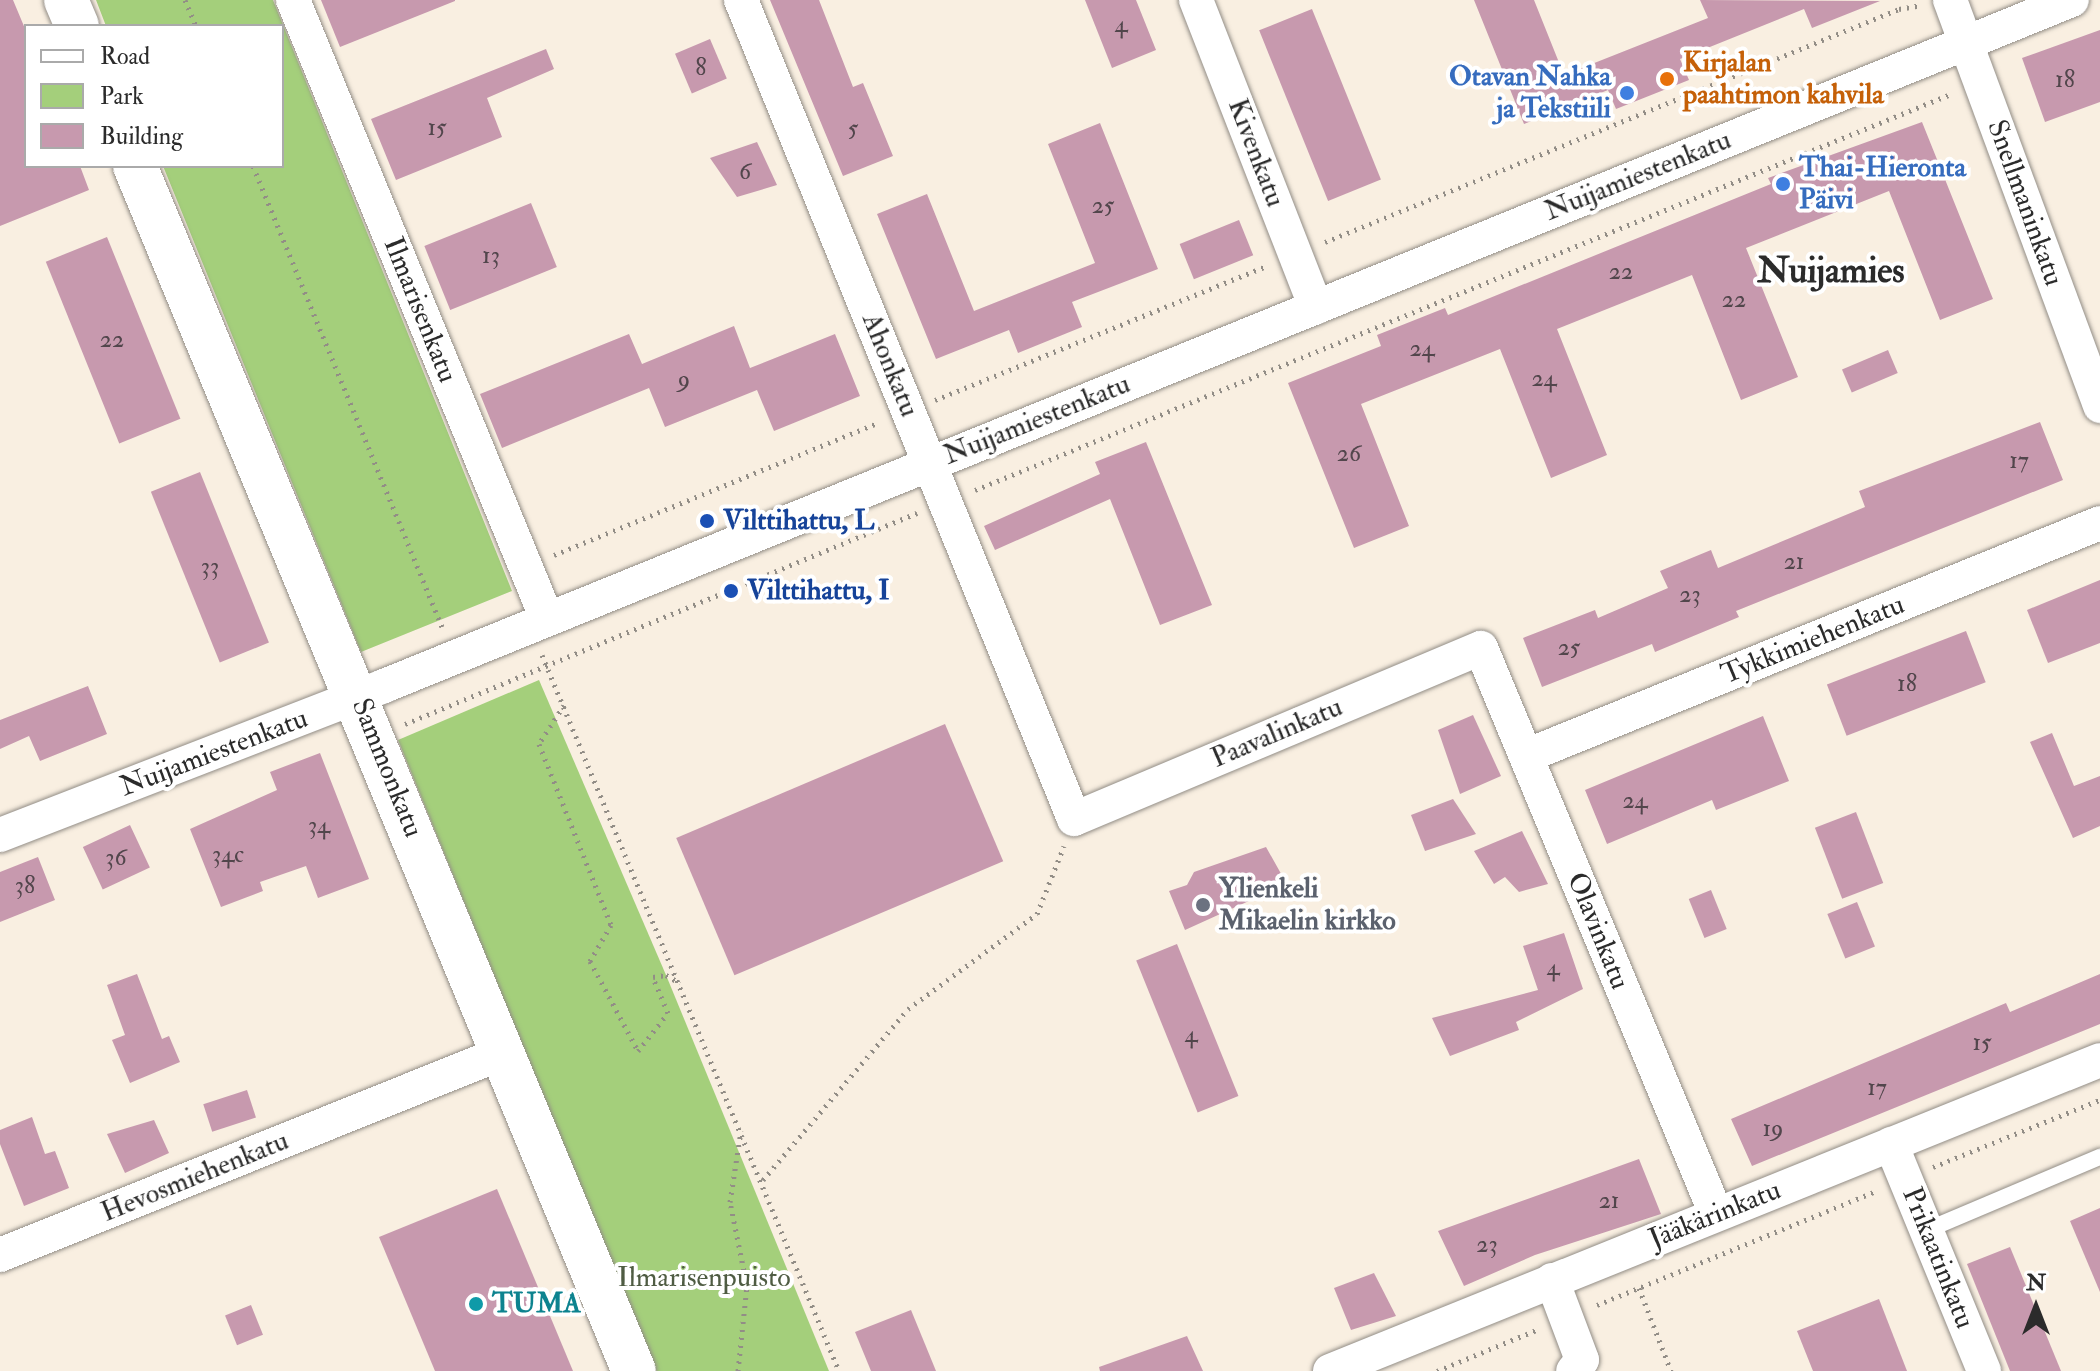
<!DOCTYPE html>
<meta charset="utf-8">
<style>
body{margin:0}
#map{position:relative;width:2100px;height:1371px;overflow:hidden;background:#f9efe1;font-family:"IM FELL Double Pica",serif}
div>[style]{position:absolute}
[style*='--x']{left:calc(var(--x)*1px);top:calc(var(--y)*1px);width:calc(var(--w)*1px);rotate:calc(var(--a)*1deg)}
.green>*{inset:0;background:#a4cf7b}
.building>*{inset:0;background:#c799ae;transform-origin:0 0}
.path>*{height:5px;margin-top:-2.5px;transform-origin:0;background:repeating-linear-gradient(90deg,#928d86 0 2px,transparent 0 8px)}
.roads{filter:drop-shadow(0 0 2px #928d86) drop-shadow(0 0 2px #928d86)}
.lane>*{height:16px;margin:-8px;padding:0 8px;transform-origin:8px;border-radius:8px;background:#fff}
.street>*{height:34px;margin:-17px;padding:0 17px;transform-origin:17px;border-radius:17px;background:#fff}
.secondary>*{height:44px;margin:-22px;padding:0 22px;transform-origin:22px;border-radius:22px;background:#fff}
.dots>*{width:22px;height:22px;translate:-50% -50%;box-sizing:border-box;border:4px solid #fff;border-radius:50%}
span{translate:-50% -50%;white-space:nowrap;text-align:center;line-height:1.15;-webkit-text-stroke:8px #fff;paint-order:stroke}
.number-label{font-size:24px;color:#52464c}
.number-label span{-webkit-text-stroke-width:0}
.food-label{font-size:28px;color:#c56008;font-weight:700}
.left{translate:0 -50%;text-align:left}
.shop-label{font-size:28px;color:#366cbe;font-weight:700}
.right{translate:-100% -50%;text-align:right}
.street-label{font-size:28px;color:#2b2b2b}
.transit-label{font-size:28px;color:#164399;font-weight:700}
.worship-label{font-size:28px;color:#5b616d;font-weight:700}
.park-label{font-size:28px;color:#4f5c43}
.culture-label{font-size:28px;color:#0d838f;font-weight:700}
.district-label{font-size:36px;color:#2b2b2b;font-weight:700}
.legend{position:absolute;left:24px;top:24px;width:260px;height:144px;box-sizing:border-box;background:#fff;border:2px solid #aaa;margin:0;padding:10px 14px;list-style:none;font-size:24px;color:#2b2b2b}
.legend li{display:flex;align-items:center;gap:16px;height:40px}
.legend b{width:40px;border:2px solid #aaa}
.north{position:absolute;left:1996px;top:1267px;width:80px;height:80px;-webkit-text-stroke:6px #fff;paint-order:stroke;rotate:0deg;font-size:22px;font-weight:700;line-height:32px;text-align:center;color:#2b2b2b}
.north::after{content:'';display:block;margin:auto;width:28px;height:36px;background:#2b2b2b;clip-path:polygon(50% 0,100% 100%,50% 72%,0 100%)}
</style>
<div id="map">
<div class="green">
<div style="clip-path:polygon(96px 0,273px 0,512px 591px,361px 652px,163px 166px,282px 166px,282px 26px,106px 26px)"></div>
<div style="clip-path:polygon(539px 680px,666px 975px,829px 1371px,655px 1371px,398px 740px)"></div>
</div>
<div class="building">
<div style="clip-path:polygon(0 0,13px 0,26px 31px,26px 166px,80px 166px,89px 190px,0 226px)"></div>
<div style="clip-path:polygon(321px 0,455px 0,455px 1px,340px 47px)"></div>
<div style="clip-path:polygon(770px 0,819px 0,853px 87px,863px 83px,893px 156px,843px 176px)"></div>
<div style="clip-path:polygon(1085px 0,1136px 0,1156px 50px,1112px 68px)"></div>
<div style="clip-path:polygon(1474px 0,1534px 0,1564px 75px,1708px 18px,1700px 0,1880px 1px,1812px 28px,1804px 9px,1680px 59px,1689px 80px,1616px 109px,1608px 90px,1524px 124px)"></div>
<div style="left:1312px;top:9px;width:184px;height:57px;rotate:68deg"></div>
<div style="clip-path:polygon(2100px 30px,2100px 102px,2045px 122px,2022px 58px)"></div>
<div style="left:710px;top:39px;width:43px;height:38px;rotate:67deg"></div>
<div style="clip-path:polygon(546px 49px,554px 69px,487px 98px,502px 137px,396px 180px,371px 119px)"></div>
<div style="clip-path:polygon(1922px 122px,1993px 299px,1940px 320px,1889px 191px,1746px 248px,1798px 377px,1741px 400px,1692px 275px,1557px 329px,1607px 455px,1551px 478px,1500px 349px,1361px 404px,1409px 526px,1354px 548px,1288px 383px,1381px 346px,1377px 335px,1445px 308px,1448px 315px,1771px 184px,1768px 178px)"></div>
<div style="clip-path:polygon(1100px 123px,1158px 269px,1072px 302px,1082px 327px,1018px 353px,1009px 330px,936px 359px,877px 214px,927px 194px,974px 311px,1095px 263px,1048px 144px)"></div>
<div style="clip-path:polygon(757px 142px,777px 185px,737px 197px,710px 158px)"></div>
<div style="left:531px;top:203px;width:69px;height:115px;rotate:68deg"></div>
<div style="left:1239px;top:220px;width:38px;height:64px;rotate:68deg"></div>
<div style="left:107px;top:237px;width:196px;height:66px;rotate:68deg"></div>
<div style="clip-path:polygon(734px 326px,750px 368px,835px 334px,860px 396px,774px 431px,757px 390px,665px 427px,649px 388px,502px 448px,480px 394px,629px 334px,642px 364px)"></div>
<div style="left:1888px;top:350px;width:25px;height:50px;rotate:67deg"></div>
<div style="clip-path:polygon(2040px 422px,2063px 480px,1736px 611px,1739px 617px,1655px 652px,1652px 644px,1542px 687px,1523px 638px,1595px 610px,1598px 618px,1668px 588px,1660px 571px,1711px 550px,1718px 568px,1865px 507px,1859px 491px)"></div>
<div style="clip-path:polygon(1146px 442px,1212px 605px,1160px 625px,1110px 499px,995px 550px,984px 526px,1100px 474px,1095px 462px)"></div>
<div style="left:200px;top:472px;width:184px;height:53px;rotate:68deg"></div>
<div style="clip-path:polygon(2100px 580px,2100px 643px,2048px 663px,2027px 610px)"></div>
<div style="left:1966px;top:631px;width:55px;height:149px;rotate:69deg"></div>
<div style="clip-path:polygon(88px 686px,107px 734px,40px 761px,29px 736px,0 749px,0 720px)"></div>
<div style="clip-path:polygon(1473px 715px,1501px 776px,1460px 794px,1438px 730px)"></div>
<div style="clip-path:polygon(1763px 716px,1789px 781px,1716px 810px,1712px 800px,1607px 844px,1585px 790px)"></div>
<div style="left:945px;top:724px;width:149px;height:292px;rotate:67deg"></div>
<div style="clip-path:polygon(2052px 733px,2074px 786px,2100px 776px,2100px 826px,2073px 838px,2030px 742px)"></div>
<div style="clip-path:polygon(320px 753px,369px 879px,318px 898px,306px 866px,260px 882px,263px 891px,221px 907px,190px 829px,277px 790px,270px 772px)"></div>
<div style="clip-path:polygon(1453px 799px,1476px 834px,1425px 851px,1411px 815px)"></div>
<div style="left:1856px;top:812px;width:76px;height:44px;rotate:69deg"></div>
<div style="left:130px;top:825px;width:47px;height:52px;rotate:65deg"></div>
<div style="clip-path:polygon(1522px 831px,1548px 884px,1519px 892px,1505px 877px,1494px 884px,1474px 851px)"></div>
<div style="clip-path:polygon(1266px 847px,1284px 879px,1282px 886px,1185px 930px,1169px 891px,1187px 885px,1194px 872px)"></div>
<div style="clip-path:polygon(38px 857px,55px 900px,0 922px,0 872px)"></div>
<div style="left:1711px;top:890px;width:42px;height:24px;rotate:68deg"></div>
<div style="left:1857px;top:902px;width:48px;height:32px;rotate:68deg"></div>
<div style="clip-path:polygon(1564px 933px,1583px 989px,1516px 1022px,1519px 1030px,1450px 1056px,1432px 1018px,1538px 990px,1523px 946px)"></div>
<div style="left:1177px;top:944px;width:164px;height:44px;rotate:68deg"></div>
<div style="clip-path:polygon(137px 974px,162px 1039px,169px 1036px,180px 1062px,130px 1083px,112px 1040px,125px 1035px,107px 985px)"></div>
<div style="clip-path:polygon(2100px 974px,2100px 1024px,1752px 1166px,1731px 1119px,2006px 1003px,2010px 1012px)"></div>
<div style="left:247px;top:1090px;width:29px;height:46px;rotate:72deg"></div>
<div style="clip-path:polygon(32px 1117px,45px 1154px,55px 1151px,69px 1188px,24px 1206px,0 1144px,0 1130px)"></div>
<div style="clip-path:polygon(154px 1120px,169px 1153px,125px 1173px,107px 1134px)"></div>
<div style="clip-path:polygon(1639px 1159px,1661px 1214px,1535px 1255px,1464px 1286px,1438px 1231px)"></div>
<div style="clip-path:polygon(497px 1189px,573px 1371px,435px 1371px,379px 1237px)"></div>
<div style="clip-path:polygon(2100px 1208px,2100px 1292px,2070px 1221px)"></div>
<div style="clip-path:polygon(2010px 1247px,2061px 1371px,2010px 1371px,1967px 1264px)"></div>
<div style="clip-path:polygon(1374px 1273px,1396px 1316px,1351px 1330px,1334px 1288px)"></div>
<div style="clip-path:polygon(1879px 1299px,1907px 1371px,1813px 1371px,1797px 1331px)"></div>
<div style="left:251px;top:1305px;width:32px;height:28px;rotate:68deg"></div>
<div style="clip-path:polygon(911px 1310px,936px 1371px,871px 1371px,855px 1332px)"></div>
<div style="clip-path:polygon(1187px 1336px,1203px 1371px,1100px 1371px,1099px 1367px)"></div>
</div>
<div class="path">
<div style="--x:185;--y:0;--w:28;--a:67"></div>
<div style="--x:253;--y:166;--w:498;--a:67.7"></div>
<div style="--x:1325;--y:242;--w:619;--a:-22.09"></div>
<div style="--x:1899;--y:9;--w:22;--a:-10"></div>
<div style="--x:935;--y:400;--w:358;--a:-22"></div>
<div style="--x:975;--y:490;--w:1053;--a:-22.08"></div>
<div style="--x:554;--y:555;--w:350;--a:-22.2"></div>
<div style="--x:542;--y:655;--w:775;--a:67.47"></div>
<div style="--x:564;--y:705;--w:46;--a:122.7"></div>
<div style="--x:539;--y:744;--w:195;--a:68.3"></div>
<div style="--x:611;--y:925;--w:42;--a:120.3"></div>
<div style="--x:590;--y:961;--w:102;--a:61.9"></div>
<div style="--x:638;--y:1051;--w:48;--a:-51.7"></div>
<div style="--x:668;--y:1013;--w:39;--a:-113"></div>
<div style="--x:653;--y:977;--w:13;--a:-9"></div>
<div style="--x:666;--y:975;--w:16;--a:30"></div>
<div style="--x:405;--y:724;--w:554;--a:-22.4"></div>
<div style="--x:1933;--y:1167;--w:180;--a:-21.9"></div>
<div style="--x:763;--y:1180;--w:224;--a:-49.7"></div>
<div style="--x:908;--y:1009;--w:160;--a:-36.4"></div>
<div style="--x:1037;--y:914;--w:73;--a:-68.3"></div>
<div style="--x:1639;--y:1288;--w:89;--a:68.9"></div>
<div style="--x:1597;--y:1305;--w:301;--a:-22.2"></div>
<div style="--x:738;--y:1371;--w:85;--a:-84"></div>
<div style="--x:747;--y:1286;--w:86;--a:-101.4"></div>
<div style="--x:730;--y:1202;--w:72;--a:-81.2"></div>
<div style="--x:1437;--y:1371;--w:110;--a:-22.4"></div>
</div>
<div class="roads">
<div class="lane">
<div style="--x:1927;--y:1230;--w:188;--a:-22.9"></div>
</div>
<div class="street">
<div style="--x:293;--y:0;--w:669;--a:67.69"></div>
<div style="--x:741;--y:0;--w:884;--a:67.87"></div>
<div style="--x:1074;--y:819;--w:441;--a:-22.8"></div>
<div style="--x:1481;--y:648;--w:613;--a:67.45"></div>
<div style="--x:1196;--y:0;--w:330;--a:68.7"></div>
<div style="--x:1950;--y:0;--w:433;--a:69.7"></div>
<div style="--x:1526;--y:756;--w:619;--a:-22.09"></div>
<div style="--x:0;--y:835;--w:412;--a:-21.2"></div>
<div style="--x:384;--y:686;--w:1822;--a:-22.12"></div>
<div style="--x:1891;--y:1144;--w:245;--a:67.7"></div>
<div style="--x:0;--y:1255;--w:541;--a:-21.92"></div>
<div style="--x:1552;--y:1280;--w:85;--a:69.4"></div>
<div style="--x:1582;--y:1360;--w:14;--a:129"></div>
<div style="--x:1330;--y:1371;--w:830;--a:-21.99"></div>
</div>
<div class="secondary">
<div style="--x:66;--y:0;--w:28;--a:67"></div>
<div style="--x:135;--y:166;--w:1304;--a:67.51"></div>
</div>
</div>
<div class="dots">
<div style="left:1667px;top:79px;background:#e8710a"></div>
<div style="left:1627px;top:93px;background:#3f7fe0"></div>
<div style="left:1783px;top:184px;background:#3f7fe0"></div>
<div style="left:707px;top:521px;background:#1a4fb4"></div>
<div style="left:731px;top:591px;background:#1a4fb4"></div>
<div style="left:1203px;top:905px;background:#6b7280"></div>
<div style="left:476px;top:1304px;background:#0f9aa8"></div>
</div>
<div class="number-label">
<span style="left:1121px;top:25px">4</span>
<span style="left:701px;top:68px">8</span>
<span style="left:2065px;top:80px">18</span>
<span style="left:437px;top:128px">15</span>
<span style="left:853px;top:129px">5</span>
<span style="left:745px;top:172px">6</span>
<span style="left:1103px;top:206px">25</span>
<span style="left:491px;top:256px">13</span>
<span style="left:1621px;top:272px">22</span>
<span style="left:1734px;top:300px">22</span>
<span style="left:112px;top:340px">22</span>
<span style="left:1422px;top:349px">24</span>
<span style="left:1544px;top:379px">24</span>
<span style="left:684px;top:380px">9</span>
<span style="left:1349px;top:454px">26</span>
<span style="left:2019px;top:461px">17</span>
<span style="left:1794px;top:562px">21</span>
<span style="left:210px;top:567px">33</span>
<span style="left:1690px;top:595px">23</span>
<span style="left:1569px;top:648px">25</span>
<span style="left:1907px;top:684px">18</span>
<span style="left:1635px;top:801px">24</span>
<span style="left:319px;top:826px">34</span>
<span style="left:228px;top:855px">34c</span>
<span style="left:116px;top:858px">36</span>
<span style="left:25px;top:886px">38</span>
<span style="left:1553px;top:968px">4</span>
<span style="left:1191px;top:1035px">4</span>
<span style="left:1982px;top:1043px">15</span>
<span style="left:1877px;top:1088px">17</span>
<span style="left:1773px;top:1129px">19</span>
<span style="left:1609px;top:1201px">21</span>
<span style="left:1487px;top:1245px">23</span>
</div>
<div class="food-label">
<span class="left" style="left:1683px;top:79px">Kirjalan<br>paahtimon kahvila</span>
</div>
<div class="shop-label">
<span class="right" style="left:1611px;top:93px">Otavan Nahka<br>ja Tekstiili</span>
<span class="left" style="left:1799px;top:184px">Thai-Hieronta<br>Päivi</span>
</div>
<div class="street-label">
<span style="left:1256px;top:153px;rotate:69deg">Kivenkatu</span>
<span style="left:1638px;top:176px;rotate:-22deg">Nuijamiestenkatu</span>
<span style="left:2025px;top:203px;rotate:70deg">Snellmaninkatu</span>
<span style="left:420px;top:310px;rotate:68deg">Ilmarisenkatu</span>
<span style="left:890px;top:365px;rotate:68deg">Ahonkatu</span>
<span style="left:1037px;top:420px;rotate:-22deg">Nuijamiestenkatu</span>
<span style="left:1813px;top:640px;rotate:-22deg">Tykkimiehenkatu</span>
<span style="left:1277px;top:733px;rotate:-23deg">Paavalinkatu</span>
<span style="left:214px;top:753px;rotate:-21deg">Nuijamiestenkatu</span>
<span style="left:387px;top:768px;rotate:68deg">Sammonkatu</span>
<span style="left:1598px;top:931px;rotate:68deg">Olavinkatu</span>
<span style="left:195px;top:1177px;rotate:-22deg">Hevosmiehenkatu</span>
<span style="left:1715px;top:1215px;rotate:-22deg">Jääkärinkatu</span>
<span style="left:1938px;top:1258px;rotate:68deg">Prikaatinkatu</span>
</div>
<div class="transit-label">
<span class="left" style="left:723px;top:521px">Vilttihattu, L</span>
<span class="left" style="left:747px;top:591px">Vilttihattu, I</span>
</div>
<div class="worship-label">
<span class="left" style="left:1219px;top:905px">Ylienkeli<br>Mikaelin kirkko</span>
</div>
<div class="park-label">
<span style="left:704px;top:1278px">Ilmarisenpuisto</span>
</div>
<div class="culture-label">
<span class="left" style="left:492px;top:1304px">TUMA</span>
</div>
<div class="district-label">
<span style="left:1831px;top:271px">Nuijamies</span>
</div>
<ul class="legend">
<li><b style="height:10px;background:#fff"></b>Road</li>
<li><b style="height:22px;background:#a4cf7b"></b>Park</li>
<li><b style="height:22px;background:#c799ae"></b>Building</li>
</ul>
<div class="north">N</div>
</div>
